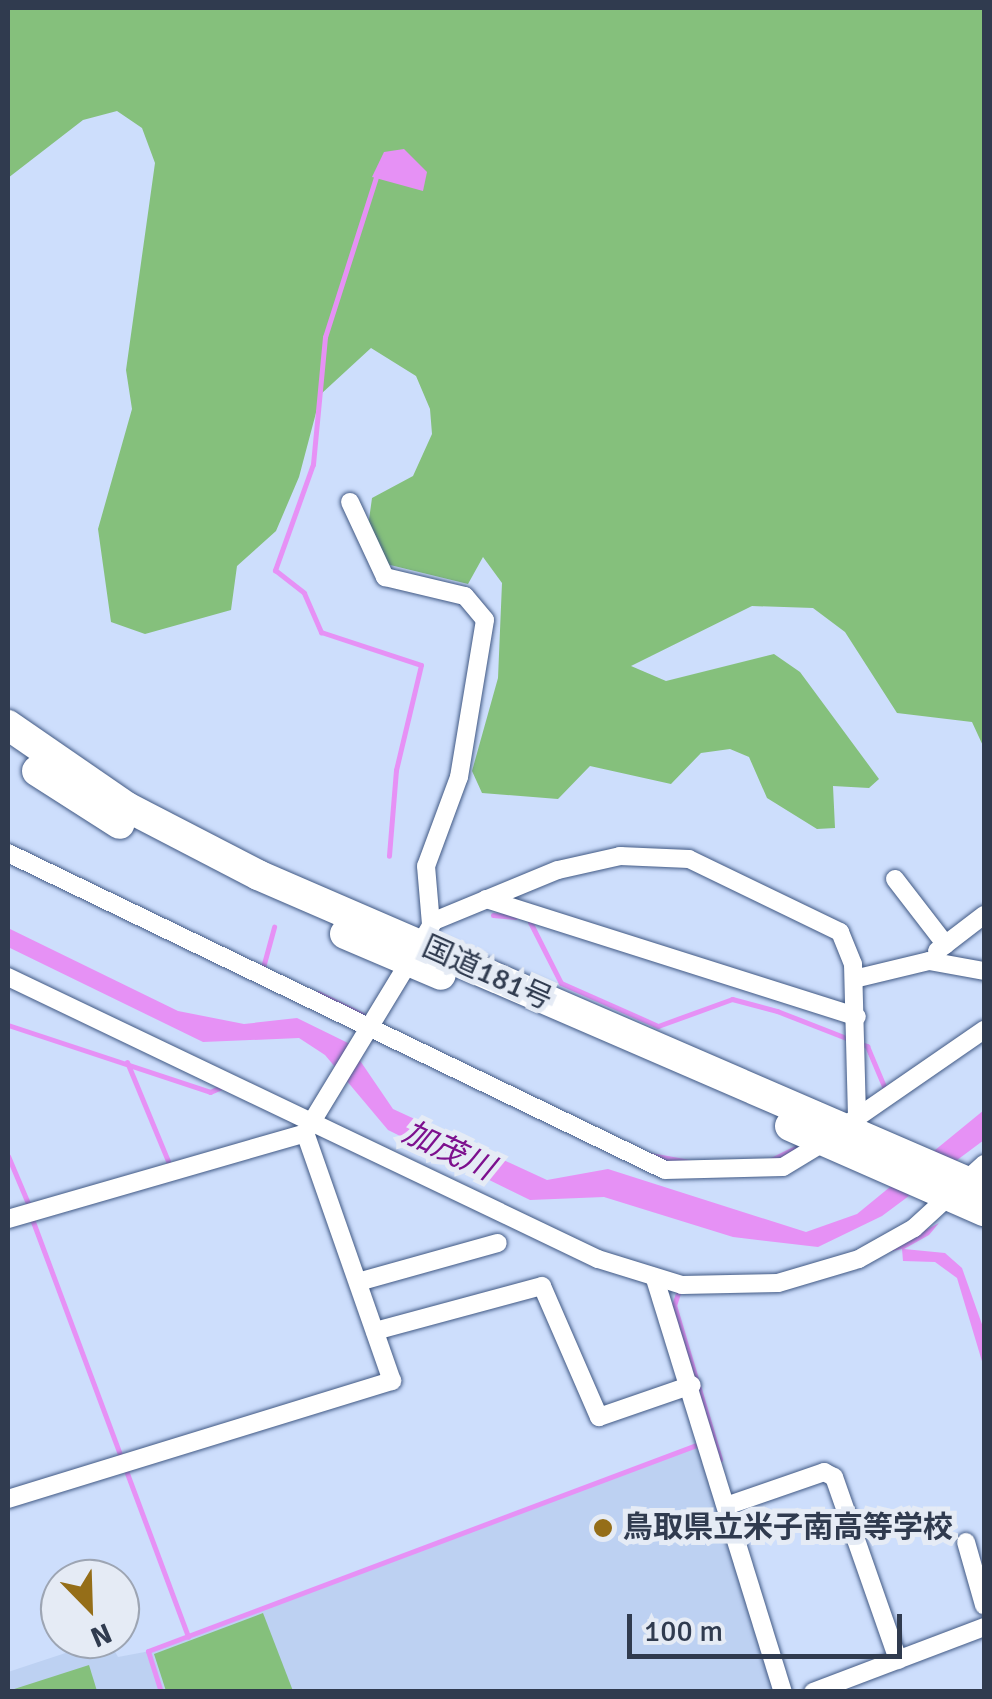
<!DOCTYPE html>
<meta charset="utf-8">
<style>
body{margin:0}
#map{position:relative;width:992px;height:1699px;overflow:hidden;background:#cddefc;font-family:Signika,"Noto Sans JP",sans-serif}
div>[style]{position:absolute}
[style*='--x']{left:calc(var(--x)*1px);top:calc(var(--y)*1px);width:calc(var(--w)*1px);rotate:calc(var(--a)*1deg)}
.built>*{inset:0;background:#bdd1f2}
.green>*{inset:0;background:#85c07c}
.water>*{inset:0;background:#e691f5}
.stream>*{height:5px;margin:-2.5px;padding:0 2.5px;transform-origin:2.5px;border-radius:2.5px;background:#e691f5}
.roads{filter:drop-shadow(0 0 2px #415984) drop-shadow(0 0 2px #415984)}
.minor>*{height:18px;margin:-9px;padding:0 9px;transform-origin:9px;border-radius:9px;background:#fff}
.trunk>*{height:30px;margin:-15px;padding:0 15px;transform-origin:15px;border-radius:15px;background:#fff}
.dots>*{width:28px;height:28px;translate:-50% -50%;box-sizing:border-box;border:5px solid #e5ebf5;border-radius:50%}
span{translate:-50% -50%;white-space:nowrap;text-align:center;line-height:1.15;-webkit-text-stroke:10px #e5ebf5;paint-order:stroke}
.street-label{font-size:30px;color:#303b4f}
.poi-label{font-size:30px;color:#303b4f;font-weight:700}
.left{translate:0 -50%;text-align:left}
.water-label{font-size:32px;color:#7d108e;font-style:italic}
.frame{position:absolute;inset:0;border:10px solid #303b4f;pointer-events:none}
.north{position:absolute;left:40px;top:1559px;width:100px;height:100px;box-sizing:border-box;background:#e5ebf5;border:2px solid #9da5b3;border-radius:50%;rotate:157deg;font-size:28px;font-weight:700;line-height:40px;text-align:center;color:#303b4f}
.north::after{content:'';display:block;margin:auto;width:35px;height:45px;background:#956e18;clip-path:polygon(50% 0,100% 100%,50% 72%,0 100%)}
.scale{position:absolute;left:627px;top:1614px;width:275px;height:45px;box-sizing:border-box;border:5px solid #303b4f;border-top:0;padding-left:12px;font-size:30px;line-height:35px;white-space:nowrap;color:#303b4f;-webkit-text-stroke:8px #e5ebf5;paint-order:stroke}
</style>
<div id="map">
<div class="built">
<div style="clip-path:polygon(699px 1446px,777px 1691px,8px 1692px,8px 1672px,108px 1639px,118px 1657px,150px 1651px)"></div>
</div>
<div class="green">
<div style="clip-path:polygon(8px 8px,984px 8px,984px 748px,972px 722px,897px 713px,845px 632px,813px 608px,752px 606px,631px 666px,666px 681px,774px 654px,800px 672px,879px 779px,869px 788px,833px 786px,835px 828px,817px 829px,767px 798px,749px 757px,730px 749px,701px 753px,671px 784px,590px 766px,558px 799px,482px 793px,472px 771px,498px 678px,502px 583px,483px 557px,468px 584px,386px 564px,368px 527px,372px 498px,413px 476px,432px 434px,430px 409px,416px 376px,371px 348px,321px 394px,299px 477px,276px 531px,237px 566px,231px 610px,145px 634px,111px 622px,98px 529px,132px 409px,126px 370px,155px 163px,142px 128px,117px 111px,83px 120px,8px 178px)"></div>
<div style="clip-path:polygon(263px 1613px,293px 1691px,166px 1691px,154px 1654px)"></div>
<div style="clip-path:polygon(89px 1665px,97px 1691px,8px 1691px)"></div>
</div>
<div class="water">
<div style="clip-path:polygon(404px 149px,427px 172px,423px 191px,372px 177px,384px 152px)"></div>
<div style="clip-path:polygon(8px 928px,178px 1011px,244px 1024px,297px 1018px,348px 1043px,393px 1109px,547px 1180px,608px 1169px,806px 1232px,857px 1214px,984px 1110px,984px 1140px,882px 1216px,818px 1247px,733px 1237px,604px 1197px,530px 1200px,388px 1130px,325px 1055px,299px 1038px,203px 1042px,8px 947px)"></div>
<div style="clip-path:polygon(939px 1223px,929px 1235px,904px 1249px,945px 1253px,962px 1268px,984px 1330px,984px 1368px,957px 1278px,935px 1262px,903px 1261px,902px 1249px,883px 1253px)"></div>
</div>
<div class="stream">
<div style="--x:377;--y:174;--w:171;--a:107.7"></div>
<div style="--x:325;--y:337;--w:128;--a:95.4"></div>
<div style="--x:313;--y:464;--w:113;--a:109.7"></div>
<div style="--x:275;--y:570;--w:37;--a:38"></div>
<div style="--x:304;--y:593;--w:43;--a:66.4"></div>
<div style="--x:321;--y:632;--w:105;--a:18.3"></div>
<div style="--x:421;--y:665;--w:108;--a:103.4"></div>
<div style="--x:396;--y:770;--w:86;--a:94.7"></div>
<div style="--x:493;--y:915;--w:22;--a:5"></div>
<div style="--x:530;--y:922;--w:68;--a:63.1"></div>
<div style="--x:561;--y:983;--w:106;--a:23.9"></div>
<div style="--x:658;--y:1026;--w:79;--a:-20"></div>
<div style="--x:732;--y:999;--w:47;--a:14.9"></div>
<div style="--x:777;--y:1011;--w:97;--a:21.3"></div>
<div style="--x:867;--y:1046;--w:49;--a:67.1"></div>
<div style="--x:262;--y:971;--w:46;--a:-74.7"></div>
<div style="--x:318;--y:993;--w:59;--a:26.1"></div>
<div style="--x:8;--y:1025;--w:213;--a:18.3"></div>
<div style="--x:210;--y:1092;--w:12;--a:-24"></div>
<div style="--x:127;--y:1062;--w:107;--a:67.5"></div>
<div style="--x:650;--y:1155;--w:40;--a:10"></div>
<div style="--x:8;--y:1156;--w:56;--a:67.1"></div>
<div style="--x:769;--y:1161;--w:34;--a:-26"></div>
<div style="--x:32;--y:1219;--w:446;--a:69.5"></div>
<div style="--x:679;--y:1290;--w:16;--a:108"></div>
<div style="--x:674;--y:1305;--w:161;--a:73.4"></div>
<div style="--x:161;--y:1692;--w:43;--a:-107.6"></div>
<div style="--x:148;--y:1651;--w:589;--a:-20.59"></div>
</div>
<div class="roads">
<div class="minor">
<div style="--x:350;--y:502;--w:83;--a:65"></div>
<div style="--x:385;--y:577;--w:82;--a:13.4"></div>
<div style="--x:465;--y:596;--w:31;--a:50"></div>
<div style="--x:485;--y:620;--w:159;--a:99.4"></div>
<div style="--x:459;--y:777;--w:95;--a:110.3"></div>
<div style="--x:426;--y:866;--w:58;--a:85.1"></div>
<div style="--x:8;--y:853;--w:729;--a:25.76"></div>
<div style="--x:665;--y:1170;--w:118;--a:-1.5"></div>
<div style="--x:783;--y:1167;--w:54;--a:-31.3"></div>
<div style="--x:895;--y:879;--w:83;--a:52.3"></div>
<div style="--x:486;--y:899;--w:389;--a:17.6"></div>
<div style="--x:937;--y:951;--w:59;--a:-37.5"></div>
<div style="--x:8;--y:977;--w:654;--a:25.55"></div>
<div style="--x:598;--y:1259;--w:88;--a:17.2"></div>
<div style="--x:682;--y:1285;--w:96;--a:-1.2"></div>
<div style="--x:778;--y:1283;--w:84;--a:-16.5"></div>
<div style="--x:859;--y:1259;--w:63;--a:-29.4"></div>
<div style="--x:914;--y:1228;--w:95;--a:-42.4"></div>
<div style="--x:854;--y:979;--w:77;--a:-13.5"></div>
<div style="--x:929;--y:961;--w:56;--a:10.3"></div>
<div style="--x:849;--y:1123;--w:164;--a:-34.6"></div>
<div style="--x:8;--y:1219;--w:309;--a:-16.1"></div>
<div style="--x:305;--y:1133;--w:248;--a:-58.7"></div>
<div style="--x:434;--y:921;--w:134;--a:-22.4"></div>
<div style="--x:558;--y:870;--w:64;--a:-12.7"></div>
<div style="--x:620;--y:856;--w:69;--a:2.5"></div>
<div style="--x:689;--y:859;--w:168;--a:25.8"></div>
<div style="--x:840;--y:932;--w:35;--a:68"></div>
<div style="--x:853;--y:964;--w:153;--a:88.5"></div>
<div style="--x:655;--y:1279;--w:432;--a:72.8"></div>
<div style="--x:358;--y:1282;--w:145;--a:-15.6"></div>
<div style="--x:375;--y:1331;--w:173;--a:-15.1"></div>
<div style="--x:542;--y:1286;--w:143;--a:66.5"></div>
<div style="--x:599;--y:1417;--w:98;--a:-19"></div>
<div style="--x:8;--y:1499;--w:402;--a:-17.1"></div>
<div style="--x:392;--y:1381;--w:263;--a:-109.3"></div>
<div style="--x:726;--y:1506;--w:104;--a:-19.1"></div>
<div style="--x:824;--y:1472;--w:11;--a:27"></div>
<div style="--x:834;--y:1477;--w:194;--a:70.7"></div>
<div style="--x:966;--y:1542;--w:66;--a:74.1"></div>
<div style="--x:813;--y:1692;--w:183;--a:-20.8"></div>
</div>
<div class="trunk">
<div style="--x:8;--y:725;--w:145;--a:34.6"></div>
<div style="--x:127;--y:807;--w:148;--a:27.4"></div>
<div style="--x:258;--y:875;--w:791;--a:23.39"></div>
<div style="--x:37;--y:771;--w:98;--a:32.6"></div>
<div style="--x:345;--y:934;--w:104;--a:23.1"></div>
<div style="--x:790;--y:1126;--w:212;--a:23.7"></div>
</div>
</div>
<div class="dots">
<div style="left:603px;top:1528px;background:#956e18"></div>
</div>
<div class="street-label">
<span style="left:487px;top:974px;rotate:24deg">国道181号</span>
</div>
<div class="poi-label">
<span class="left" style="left:623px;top:1528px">鳥取県立米子南高等学校</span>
</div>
<div class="water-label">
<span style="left:448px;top:1151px;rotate:25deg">加茂川</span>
</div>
<div class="frame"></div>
<div class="north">N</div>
<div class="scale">100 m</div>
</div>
